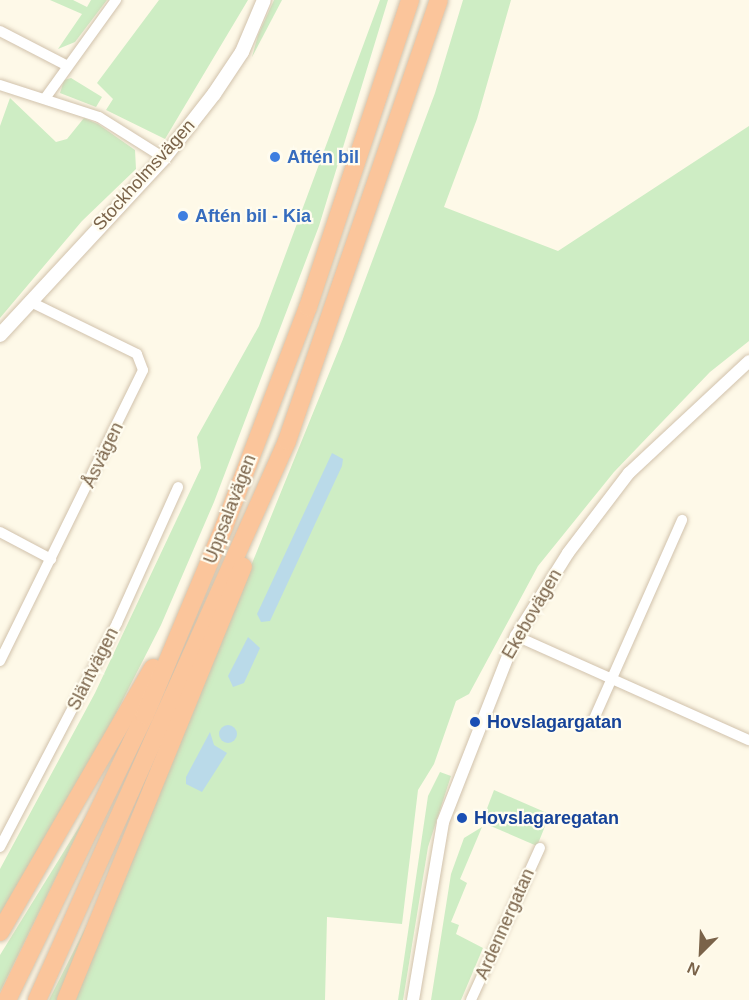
<!DOCTYPE html>
<meta charset="utf-8">
<style>
body{margin:0}
#map{position:relative;width:749px;height:1000px;overflow:hidden;background:#fef9e8;font-family:Arial,sans-serif}
div>[style]{position:absolute}
[style*='--x']{left:calc(var(--x)*1px);top:calc(var(--y)*1px);width:calc(var(--w)*1px);rotate:calc(var(--a)*1deg)}
.green>*{inset:0;background:#ceedc4}
.water>*{inset:0;background:#badae9}
.round{border-radius:50%}
.roads{filter:drop-shadow(0 0 2px #d1c2ac) drop-shadow(0 0 2px #d1c2ac)}
.minor>*{height:10px;margin:-5px;padding:0 5px;transform-origin:5px;border-radius:5px;background:#fff}
.tertiary>*{height:12px;margin:-6px;padding:0 6px;transform-origin:6px;border-radius:6px;background:#fff}
.secondary>*{height:14px;margin:-7px;padding:0 7px;transform-origin:7px;border-radius:7px;background:#fff}
.motorway>*{height:18px;margin:-9px;padding:0 9px;transform-origin:9px;border-radius:9px;background:#fbc59b}
.dots>*{width:16px;height:16px;translate:-50% -50%;box-sizing:border-box;border:3px solid #fffcef;border-radius:50%}
span{translate:-50% -50%;white-space:nowrap;text-align:center;line-height:1.15;-webkit-text-stroke:4.5px #fffcef;paint-order:stroke}
.shop-label{font-size:18px;color:#366cbe;font-weight:700}
.left{translate:0 -50%;text-align:left}
.street-label{font-size:18px;color:#7a6349}
.transit-label{font-size:18px;color:#164399;font-weight:700}
.north{position:absolute;left:671px;top:922px;width:60px;height:60px;-webkit-text-stroke:4px #fffcef;paint-order:stroke;rotate:204deg;font-size:16px;font-weight:700;line-height:24px;text-align:center;color:#7a6349}
.north::after{content:'';display:block;margin:auto;width:21px;height:27px;background:#7a6349;clip-path:polygon(50% 0,100% 100%,50% 72%,0 100%)}
</style>
<div id="map">
<div class="green">
<div style="clip-path:polygon(50px 0,73px 0,87px 7px,91px 0,107px 0,75px 42px,58px 49px,82px 14px)"></div>
<div style="clip-path:polygon(159px 0,248px 0,165px 139px,106px 110px,113px 99px,97px 83px)"></div>
<div style="clip-path:polygon(274px 0,282px 0,252px 57px,258px 35px)"></div>
<div style="clip-path:polygon(380px 0,388px 0,319px 226px,214px 502px,161px 625px,107px 731px,0 919px,0 869px,95px 693px,201px 468px,197px 437px,259px 326px)"></div>
<div style="clip-path:polygon(463px 0,511px 0,477px 119px,444px 207px,558px 251px,749px 126px,749px 341px,710px 372px,614px 472px,538px 566px,469px 694px,456px 701px,434px 764px,418px 790px,402px 924px,327px 917px,325px 1000px,75px 1000px,343px 339px,435px 93px)"></div>
<div style="clip-path:polygon(71px 78px,102px 97px,96px 107px,60px 93px,64px 80px)"></div>
<div style="clip-path:polygon(10px 98px,56px 142px,67px 139px,84px 118px,98px 124px,135px 150px,136px 169px,82px 221px,0 318px,0 126px)"></div>
<div style="clip-path:polygon(440px 772px,451px 776px,428px 847px,403px 1000px,398px 1000px,428px 796px)"></div>
<div style="clip-path:polygon(494px 790px,547px 813px,483px 819px)"></div>
<div style="clip-path:polygon(87px 814px,0 992px,0 955px)"></div>
<div style="clip-path:polygon(548px 819px,537px 846px,486px 824px)"></div>
<div style="clip-path:polygon(482px 827px,460px 879px,467px 883px,451px 922px,459px 925px,456px 934px,483px 948px,461px 1000px,431px 1000px,451px 874px,464px 838px)"></div>
<div style="clip-path:polygon(101px 897px,61px 1000px,49px 1000px)"></div>
</div>
<div class="water">
<div style="clip-path:polygon(332px 453px,343px 459px,342px 466px,270px 621px,261px 622px,257px 614px)"></div>
<div style="clip-path:polygon(248px 637px,260px 648px,244px 683px,233px 687px,228px 676px)"></div>
<div class="round" style="left:219px;top:725px;width:18px;height:18px"></div>
<div style="clip-path:polygon(210px 732px,214px 745px,227px 753px,202px 792px,186px 784px,186px 777px)"></div>
</div>
<div class="roads">
<div class="minor">
<div style="--x:0;--y:31;--w:74;--a:27.3"></div>
<div style="--x:0;--y:85;--w:104;--a:17.9"></div>
<div style="--x:99;--y:117;--w:77;--a:32.2"></div>
<div style="--x:46;--y:97;--w:120;--a:-54.2"></div>
<div style="--x:0;--y:532;--w:58;--a:27.9"></div>
<div style="--x:516;--y:636;--w:255;--a:24.1"></div>
<div style="--x:0;--y:661;--w:324;--a:-63.8"></div>
<div style="--x:143;--y:370;--w:17;--a:-111"></div>
<div style="--x:137;--y:354;--w:120;--a:-153.9"></div>
<div style="--x:593;--y:721;--w:220;--a:-66.1"></div>
<div style="--x:0;--y:847;--w:253;--a:-62.4"></div>
<div style="--x:117;--y:623;--w:149;--a:-65.8"></div>
<div style="--x:471;--y:1000;--w:167;--a:-65.6"></div>
</div>
<div class="tertiary">
<div style="--x:413;--y:1000;--w:181;--a:-80.4"></div>
<div style="--x:443;--y:822;--w:200;--a:-68.6"></div>
<div style="--x:516;--y:636;--w:98;--a:-57.9"></div>
<div style="--x:568;--y:553;--w:101;--a:-52.7"></div>
<div style="--x:629;--y:473;--w:164;--a:-43"></div>
</div>
<div class="secondary">
<div style="--x:0;--y:335;--w:241;--a:-47.2"></div>
<div style="--x:164;--y:158;--w:81;--a:-52"></div>
<div style="--x:214;--y:94;--w:50;--a:-56.3"></div>
<div style="--x:242;--y:52;--w:56;--a:-67.1"></div>
</div>
<div class="motorway">
<div style="--x:0;--y:932;--w:305;--a:-59.9"></div>
<div style="--x:7;--y:1000;--w:317;--a:-64.2"></div>
<div style="--x:145;--y:715;--w:204;--a:-67.2"></div>
<div style="--x:224;--y:527;--w:235;--a:-69.1"></div>
<div style="--x:308;--y:307;--w:324;--a:-71.6"></div>
<div style="--x:37;--y:1000;--w:612;--a:-65.9"></div>
<div style="--x:287;--y:441;--w:466;--a:-71"></div>
<div style="--x:66;--y:1000;--w:468;--a:-67.8"></div>
</div>
</div>
<div class="dots">
<div style="left:275px;top:157px;background:#3f7fe0"></div>
<div style="left:183px;top:216px;background:#3f7fe0"></div>
<div style="left:475px;top:722px;background:#1a4fb4"></div>
<div style="left:462px;top:818px;background:#1a4fb4"></div>
</div>
<div class="shop-label">
<span class="left" style="left:287px;top:157px">Aftén bil</span>
<span class="left" style="left:195px;top:216px">Aftén bil - Kia</span>
</div>
<div class="street-label">
<span style="left:144px;top:175px;rotate:-48deg">Stockholmsvägen</span>
<span style="left:103px;top:455px;rotate:-64deg">Åsvägen</span>
<span style="left:230px;top:509px;rotate:-69deg">Uppsalavägen</span>
<span style="left:532px;top:614px;rotate:-60deg">Ekebovägen</span>
<span style="left:93px;top:669px;rotate:-63deg">Släntvägen</span>
<span style="left:505px;top:924px;rotate:-66deg">Ardennergatan</span>
</div>
<div class="transit-label">
<span class="left" style="left:487px;top:722px">Hovslagargatan</span>
<span class="left" style="left:474px;top:818px">Hovslagaregatan</span>
</div>
<div class="north">N</div>
</div>
